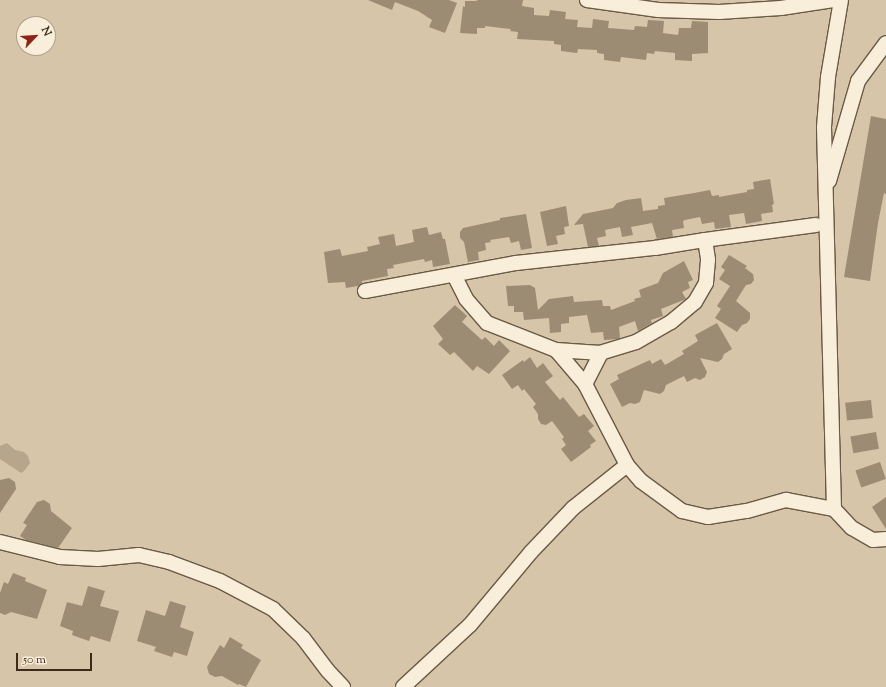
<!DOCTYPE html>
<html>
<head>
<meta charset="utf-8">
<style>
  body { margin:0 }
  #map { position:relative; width:886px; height:687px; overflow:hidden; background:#f5e5c5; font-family:"Sorts Mill Goudy",serif }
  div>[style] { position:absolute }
  .green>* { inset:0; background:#d6c5a8 }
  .water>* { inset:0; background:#b6a68b }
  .building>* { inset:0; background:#9c8c73; transform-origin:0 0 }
  .roads { filter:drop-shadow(1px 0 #6a5a46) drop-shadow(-1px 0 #6a5a46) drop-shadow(0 1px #6a5a46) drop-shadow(0 -1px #6a5a46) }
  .minor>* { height:14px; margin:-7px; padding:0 7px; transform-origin:7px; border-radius:7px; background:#f8eed9 }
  span { translate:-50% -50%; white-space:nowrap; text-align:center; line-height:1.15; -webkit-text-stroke:3px #f8eed9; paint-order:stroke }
  .north { position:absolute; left:16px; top:16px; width:40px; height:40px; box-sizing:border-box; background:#f8eed9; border:1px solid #ada08d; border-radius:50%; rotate:65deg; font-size:11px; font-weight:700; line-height:16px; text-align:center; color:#3c2b1b }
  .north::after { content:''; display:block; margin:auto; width:14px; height:18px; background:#8f2418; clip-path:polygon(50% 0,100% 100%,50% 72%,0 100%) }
  .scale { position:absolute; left:16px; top:653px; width:76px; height:18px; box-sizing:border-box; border:2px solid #3c2b1b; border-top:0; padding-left:5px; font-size:12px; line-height:14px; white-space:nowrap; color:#3c2b1b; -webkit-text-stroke:3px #f8eed9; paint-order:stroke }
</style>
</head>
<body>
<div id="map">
  <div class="green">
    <div style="clip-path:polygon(evenodd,0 0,886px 0,886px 687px,0 687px,0 0,24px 24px,48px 24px,48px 48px,24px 48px,24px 24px)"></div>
  </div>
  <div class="water">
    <div style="clip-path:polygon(7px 443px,15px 450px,24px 452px,28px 456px,30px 463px,24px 471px,21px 473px,0 459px,0 446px)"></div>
  </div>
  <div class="building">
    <div style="clip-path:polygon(368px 0,449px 0,457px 3px,445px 33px,429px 27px,432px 20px,418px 11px,395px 2px,392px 10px)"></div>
    <div style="clip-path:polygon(478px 0,523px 0,522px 6px,534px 8px,534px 15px,549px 16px,550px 10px,566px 12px,565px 19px,578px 20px,577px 27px,592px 28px,593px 19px,609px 21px,608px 28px,634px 30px,635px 26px,647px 27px,648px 20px,664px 21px,663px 33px,678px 35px,679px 28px,691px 28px,692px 21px,708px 22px,708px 53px,692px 54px,692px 61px,675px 60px,675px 53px,655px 51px,654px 54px,647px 53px,646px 60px,621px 57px,620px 62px,604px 60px,604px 54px,597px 53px,597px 50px,578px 49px,577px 53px,561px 51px,561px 45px,554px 44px,554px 41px,517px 39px,518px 32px,510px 31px,511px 29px,485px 26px,485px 28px,477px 28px,477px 34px,460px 33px,463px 6px,465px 7px,465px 1px,476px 1px)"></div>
    <div style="clip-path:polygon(871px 116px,886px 119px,886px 194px,884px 193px,878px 223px,870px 281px,844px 277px)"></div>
    <div style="clip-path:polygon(770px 179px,774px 204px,772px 205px,773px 212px,761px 214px,762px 221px,746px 224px,744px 213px,729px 215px,731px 227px,715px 229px,714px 222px,702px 224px,700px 217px,685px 220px,683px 221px,684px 228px,672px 230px,673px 237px,657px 239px,652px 223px,631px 227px,633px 235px,622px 237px,620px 227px,605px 230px,606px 236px,597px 238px,599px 246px,588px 247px,583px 224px,574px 225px,583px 214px,613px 208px,617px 203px,626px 200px,641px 198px,643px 211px,658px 209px,658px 206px,665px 205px,664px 198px,694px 193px,710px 190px,712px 196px,719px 195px,719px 197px,747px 192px,747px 190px,754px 189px,753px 182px)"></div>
    <div style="clip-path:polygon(566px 206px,569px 226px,564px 227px,565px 234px,556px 236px,558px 244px,547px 246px,540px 212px)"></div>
    <div style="clip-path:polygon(526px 214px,532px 248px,521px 250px,519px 241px,511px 243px,509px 237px,490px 240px,491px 242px,485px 243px,486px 250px,478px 252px,479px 260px,468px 262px,464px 242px,460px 238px,460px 232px,463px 228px,500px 220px,500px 218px)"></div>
    <div style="clip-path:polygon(427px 227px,429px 235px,441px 232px,443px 239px,445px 239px,450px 264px,433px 267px,432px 260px,425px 262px,424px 259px,393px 265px,394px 268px,387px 269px,388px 276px,362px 281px,362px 283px,358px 286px,346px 288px,345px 282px,328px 283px,324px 252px,340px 249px,342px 256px,368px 251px,367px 247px,380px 244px,378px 237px,394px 234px,396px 246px,414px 242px,412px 230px)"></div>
    <div style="clip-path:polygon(729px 255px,747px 266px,745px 268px,753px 274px,754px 280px,751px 284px,746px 285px,736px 301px,750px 313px,750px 319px,747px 323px,742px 325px,737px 332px,715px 318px,721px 309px,717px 306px,730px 286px,719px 279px,725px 270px,721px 267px)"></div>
    <div style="clip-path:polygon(684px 261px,693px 280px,688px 282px,690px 288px,682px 292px,686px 299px,661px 309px,663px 316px,651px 320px,652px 323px,638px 331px,635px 321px,619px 327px,620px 338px,618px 339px,604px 340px,603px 332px,591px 333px,587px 315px,569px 317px,569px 323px,561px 324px,561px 332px,550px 333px,549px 318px,524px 320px,523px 312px,514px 312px,514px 306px,508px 306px,506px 286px,530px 285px,535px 288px,538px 310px,549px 299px,573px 296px,574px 302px,602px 300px,603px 306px,610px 306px,611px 310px,635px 301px,634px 299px,641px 297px,639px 290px,658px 283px,663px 273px)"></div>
    <div style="clip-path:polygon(455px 305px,467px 316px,462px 322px,482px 340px,485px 337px,494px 346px,499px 340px,510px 351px,489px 374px,477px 366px,473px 371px,454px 352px,450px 355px,438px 344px,443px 339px,433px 326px)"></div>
    <div style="clip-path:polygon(717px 323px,732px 349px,724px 354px,722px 359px,718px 362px,700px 358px,707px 372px,705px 377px,700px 380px,695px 378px,687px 382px,684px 376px,666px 385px,664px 391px,660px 394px,644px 390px,640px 402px,635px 404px,630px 403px,622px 407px,610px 384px,619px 379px,617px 375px,650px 360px,652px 364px,661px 359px,665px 365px,684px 354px,682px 351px,698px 341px,695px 335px)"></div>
    <div style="clip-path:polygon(530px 357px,537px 368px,543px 363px,553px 376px,545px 382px,560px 400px,563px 397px,579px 417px,584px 414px,594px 426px,588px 431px,596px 441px,590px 445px,591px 447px,571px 462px,561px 449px,566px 445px,562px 439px,564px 437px,552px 421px,546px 425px,541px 424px,538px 419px,538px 414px,533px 407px,536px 404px,524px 389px,522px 391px,518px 385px,512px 389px,502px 375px,523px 360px,524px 362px)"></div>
    <div style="left:871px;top:400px;width:18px;height:26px;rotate:84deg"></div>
    <div style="left:876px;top:432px;width:17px;height:26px;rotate:80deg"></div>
    <div style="left:880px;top:462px;width:18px;height:26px;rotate:71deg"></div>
    <div style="clip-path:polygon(9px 478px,15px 482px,16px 489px,0 513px,0 480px)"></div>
    <div style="clip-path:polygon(886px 497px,886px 529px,872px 507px)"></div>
    <div style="clip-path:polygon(44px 500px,50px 504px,51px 511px,72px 528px,58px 548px,26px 540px,20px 536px,27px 525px,23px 523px,37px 502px)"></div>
    <div style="clip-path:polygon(13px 573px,26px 578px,25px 581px,47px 590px,37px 619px,11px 612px,5px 615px,0 613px,0 593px,4px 582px,8px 584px)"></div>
    <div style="clip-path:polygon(88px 586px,105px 591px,100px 606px,119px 611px,110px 642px,91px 636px,89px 641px,72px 635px,73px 631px,60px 626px,67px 602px,82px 606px)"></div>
    <div style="clip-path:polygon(170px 601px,186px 606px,180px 627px,194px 632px,187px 656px,174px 652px,172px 657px,154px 651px,156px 647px,137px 641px,146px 610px,165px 616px)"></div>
    <div style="clip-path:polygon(230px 637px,243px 645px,241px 648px,261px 660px,246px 687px,239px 684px,238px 685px,222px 676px,215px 677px,209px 674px,207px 667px,220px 645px,224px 648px)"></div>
  </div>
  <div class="roads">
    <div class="minor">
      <div style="left:587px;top:0;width:72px;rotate:8deg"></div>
      <div style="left:658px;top:10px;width:61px;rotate:1.9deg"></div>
      <div style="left:719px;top:12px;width:62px;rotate:-3.7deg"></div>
      <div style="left:781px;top:8px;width:53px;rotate:-8.7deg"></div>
      <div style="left:829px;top:181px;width:104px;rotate:-73.8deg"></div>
      <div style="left:858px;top:81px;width:47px;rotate:-53.6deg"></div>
      <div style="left:705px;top:240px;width:112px;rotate:-7.7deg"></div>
      <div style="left:454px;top:275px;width:27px;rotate:63deg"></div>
      <div style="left:466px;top:299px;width:32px;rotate:49deg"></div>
      <div style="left:487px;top:323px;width:74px;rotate:21.4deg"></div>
      <div style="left:556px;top:350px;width:45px;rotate:3.8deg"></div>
      <div style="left:365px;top:291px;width:154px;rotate:-10.5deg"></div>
      <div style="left:516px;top:263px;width:140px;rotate:-6.2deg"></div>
      <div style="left:655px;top:248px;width:51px;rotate:-9.1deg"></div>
      <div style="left:705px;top:240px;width:20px;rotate:81deg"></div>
      <div style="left:708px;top:260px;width:23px;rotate:95deg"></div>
      <div style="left:706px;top:283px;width:22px;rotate:120deg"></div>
      <div style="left:695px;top:302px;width:31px;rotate:140deg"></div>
      <div style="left:671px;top:322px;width:40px;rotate:150.3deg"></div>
      <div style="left:636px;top:342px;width:37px;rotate:163deg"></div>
      <div style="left:601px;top:353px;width:35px;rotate:117deg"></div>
      <div style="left:585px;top:384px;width:91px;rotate:62.6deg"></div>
      <div style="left:556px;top:350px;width:45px;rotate:49.5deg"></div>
      <div style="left:834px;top:509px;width:26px;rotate:47deg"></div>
      <div style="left:852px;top:528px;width:24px;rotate:30deg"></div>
      <div style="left:873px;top:540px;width:13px;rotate:-4deg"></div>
      <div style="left:0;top:542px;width:62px;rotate:14deg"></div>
      <div style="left:60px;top:557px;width:38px;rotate:3deg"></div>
      <div style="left:98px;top:559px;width:41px;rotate:-5.6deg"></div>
      <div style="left:139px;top:555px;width:31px;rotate:13deg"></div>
      <div style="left:169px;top:562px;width:54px;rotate:20.4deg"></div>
      <div style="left:220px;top:581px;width:60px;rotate:27.8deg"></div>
      <div style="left:273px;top:609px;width:42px;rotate:44deg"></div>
      <div style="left:303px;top:638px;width:41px;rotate:52.9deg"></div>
      <div style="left:328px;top:671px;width:22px;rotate:47deg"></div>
      <div style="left:403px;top:687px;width:91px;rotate:-42.8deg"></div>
      <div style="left:470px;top:625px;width:95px;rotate:-50.1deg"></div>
      <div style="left:531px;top:552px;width:61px;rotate:-46.3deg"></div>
      <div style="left:573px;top:508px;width:69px;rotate:-38.5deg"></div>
      <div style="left:627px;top:465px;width:21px;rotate:49deg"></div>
      <div style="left:641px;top:481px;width:51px;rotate:36.2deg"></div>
      <div style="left:682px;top:511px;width:27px;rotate:13deg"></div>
      <div style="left:708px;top:517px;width:39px;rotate:-9deg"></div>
      <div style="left:747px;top:511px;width:41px;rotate:-15.8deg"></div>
      <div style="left:786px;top:500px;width:49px;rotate:10.6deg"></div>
      <div style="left:834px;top:509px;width:382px;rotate:-91.5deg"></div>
      <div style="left:824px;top:127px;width:50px;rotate:-85.4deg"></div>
      <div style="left:828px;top:77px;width:78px;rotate:-80.4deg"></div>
    </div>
  </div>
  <div class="north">N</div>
  <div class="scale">50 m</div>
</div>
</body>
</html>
